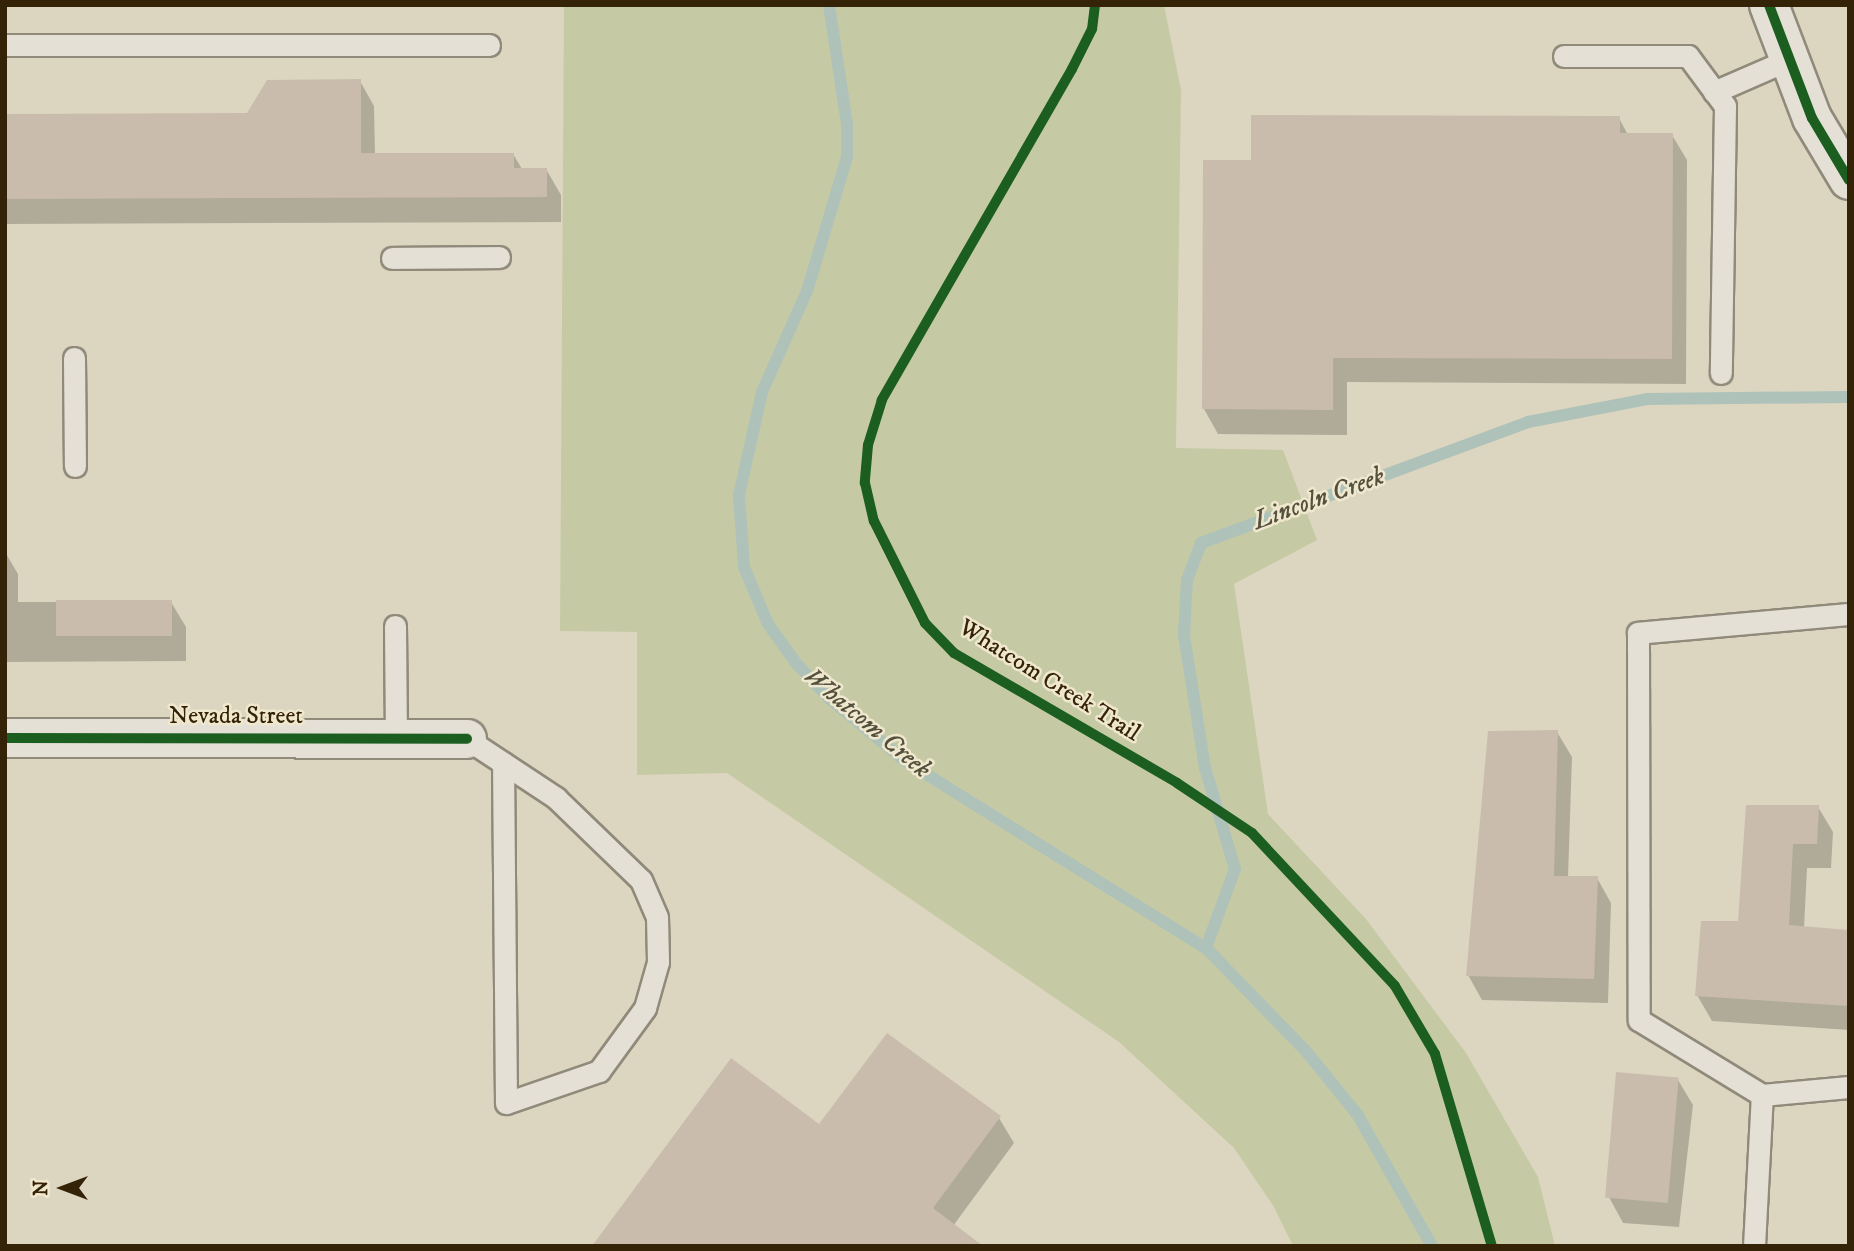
<!DOCTYPE html>
<html>
<head>
<meta charset="utf-8">
<style>
  body { margin:0 }
  #map { position:relative; width:1854px; height:1251px; overflow:hidden; background:#dcd6c0; font-family:"IM FELL DW Pica",serif }
  div>[style] { position:absolute }
  .green>* { inset:0; background:#c6caa4 }
  .shadow>* { inset:0; background:#0003; transform-origin:0 0 }
  .stream>* { height:12px; margin:-6px; padding:0 6px; transform-origin:6px; border-radius:6px; background:#aec2ba }
  .building>* { inset:0; background:#cabcac; transform-origin:0 0 }
  .roads { filter:drop-shadow(2px 0 #908a7b) drop-shadow(-2px 0 #908a7b) drop-shadow(0 2px #908a7b) drop-shadow(0 -2px #908a7b) }
  .lane>* { height:21px; margin:-10.5px; padding:0 10.5px; transform-origin:10.5px; border-radius:10.5px; background:#e4e0d5 }
  .street>* { height:38px; margin:-19px; padding:0 19px; transform-origin:19px; border-radius:19px; background:#e4e0d5 }
  .cycleway>* { height:10px; margin:-5px; padding:0 5px; transform-origin:5px; border-radius:5px; background:#1b5e20 }
  span { translate:-50% -50%; white-space:nowrap; text-align:center; line-height:1.15; -webkit-text-stroke:5px #f0e8ce; paint-order:stroke }
  .street-label { font-size:24px; color:#352307 }
  .water-label { font-size:26px; color:#54503c; font-style:italic }
  .frame { position:absolute; inset:0; border:7px solid #352307; pointer-events:none }
  .north { position:absolute; left:28px; top:1153px; width:70px; height:70px; -webkit-text-stroke:5px #f0e8ce; paint-order:stroke; rotate:270deg; font-size:19px; font-weight:700; line-height:28px; text-align:center; color:#352307 }
  .north::after { content:''; display:block; margin:auto; width:24px; height:32px; background:#352307; clip-path:polygon(50% 0,100% 100%,50% 72%,0 100%) }
</style>
</head>
<body>
<div id="map">
  <div class="green">
    <div style="clip-path:polygon(564px 5px,1164px 5px,1181px 90px,1176px 448px,1283px 450px,1317px 540px,1234px 584px,1268px 814px,1366px 919px,1466px 1053px,1538px 1177px,1555px 1246px,1293px 1246px,1274px 1207px,1234px 1148px,1119px 1042px,727px 773px,637px 775px,637px 632px,560px 631px)"></div>
  </div>
  <div class="shadow">
    <div style="left:5px;top:5px;width:352px;height:2px"></div>
    <div style="clip-path:polygon(360px 81px,374px 106px,375px 154px,513px 154px,522px 169px,546px 169px,561px 195px,561px 222px,5px 224px,5px 116px,248px 115px)"></div>
    <div style="clip-path:polygon(1619px 118px,1628px 135px,1672px 135px,1687px 160px,1686px 384px,1347px 382px,1347px 435px,1218px 434px,1204px 409px,1253px 162px)"></div>
    <div style="clip-path:polygon(5px 552px,18px 574px,18px 602px,171px 602px,186px 627px,186px 661px,5px 662px)"></div>
    <div style="clip-path:polygon(1557px 732px,1572px 757px,1568px 878px,1597px 878px,1611px 903px,1608px 1003px,1482px 1000px,1468px 975px)"></div>
    <div style="clip-path:polygon(1747px 807px,1818px 807px,1833px 832px,1831px 868px,1807px 868px,1804px 928px,1849px 932px,1849px 1030px,1712px 1021px,1697px 995px,1740px 923px)"></div>
    <div style="clip-path:polygon(1678px 1080px,1693px 1105px,1679px 1227px,1623px 1223px,1609px 1197px)"></div>
    <div style="clip-path:polygon(999px 1118px,1014px 1143px,953px 1226px,820px 1127px)"></div>
  </div>
  <div class="stream">
    <div style="left:829px;top:5px;width:120px;rotate:81.4deg"></div>
    <div style="left:847px;top:124px;width:33px;rotate:90deg"></div>
    <div style="left:847px;top:157px;width:140px;rotate:106.6deg"></div>
    <div style="left:807px;top:291px;width:111px;rotate:114deg"></div>
    <div style="left:762px;top:392px;width:106px;rotate:102.6deg"></div>
    <div style="left:739px;top:495px;width:72px;rotate:86deg"></div>
    <div style="left:744px;top:567px;width:62px;rotate:67.2deg"></div>
    <div style="left:768px;top:624px;width:48px;rotate:54.3deg"></div>
    <div style="left:796px;top:663px;width:50px;rotate:46.6deg"></div>
    <div style="left:830px;top:699px;width:97px;rotate:39.6deg"></div>
    <div style="left:905px;top:761px;width:354px;rotate:31.9deg"></div>
    <div style="left:1206px;top:948px;width:142px;rotate:45.9deg"></div>
    <div style="left:1305px;top:1050px;width:82px;rotate:50.9deg"></div>
    <div style="left:1357px;top:1114px;width:152px;rotate:60.4deg"></div>
    <div style="left:1206px;top:948px;width:84px;rotate:-69.8deg"></div>
    <div style="left:1235px;top:869px;width:105px;rotate:-106.5deg"></div>
    <div style="left:1205px;top:768px;width:135px;rotate:-99deg"></div>
    <div style="left:1184px;top:635px;width:55px;rotate:-86.9deg"></div>
    <div style="left:1187px;top:580px;width:40px;rotate:-69deg"></div>
    <div style="left:1201px;top:543px;width:349px;rotate:-20.3deg"></div>
    <div style="left:1528px;top:422px;width:121px;rotate:-10.9deg"></div>
    <div style="left:1647px;top:399px;width:202px;rotate:-0.6deg"></div>
  </div>
  <div class="building">
    <div style="clip-path:polygon(361px 79px,361px 153px,514px 153px,514px 168px,547px 168px,547px 197px,5px 199px,5px 114px,247px 113px,267px 80px)"></div>
    <div style="clip-path:polygon(1251px 115px,1620px 116px,1620px 133px,1673px 133px,1672px 359px,1333px 358px,1333px 410px,1202px 409px,1203px 160px,1251px 160px)"></div>
    <div style="left:172px;top:600px;width:36px;height:116px;rotate:90deg"></div>
    <div style="clip-path:polygon(1558px 730px,1554px 876px,1598px 876px,1594px 979px,1466px 976px,1488px 731px)"></div>
    <div style="clip-path:polygon(1746px 805px,1819px 805px,1817px 844px,1793px 844px,1789px 925px,1849px 930px,1849px 1006px,1695px 996px,1701px 921px,1738px 921px)"></div>
    <div style="clip-path:polygon(887px 1033px,1001px 1116px,933px 1208px,983px 1246px,592px 1246px,731px 1058px,819px 1124px)"></div>
    <div style="left:1616px;top:1072px;width:63px;height:126px;rotate:5deg"></div>
  </div>
  <div class="roads">
    <div class="lane">
      <div style="left:5px;top:45px;width:484px"></div>
      <div style="left:1564px;top:56px;width:124px"></div>
      <div style="left:1688px;top:56px;width:62px;rotate:53.5deg"></div>
      <div style="left:1725px;top:106px;width:267px;rotate:90.9deg"></div>
      <div style="left:1714px;top:92px;width:83px;rotate:-23.5deg"></div>
      <div style="left:392px;top:258px;width:107px;rotate:-0.5deg"></div>
      <div style="left:74px;top:358px;width:108px;rotate:89.5deg"></div>
      <div style="left:1849px;top:614px;width:212px;rotate:174.9deg"></div>
      <div style="left:1638px;top:633px;width:387px;rotate:89.9deg"></div>
      <div style="left:1639px;top:1020px;width:144px;rotate:31.4deg"></div>
      <div style="left:1762px;top:1095px;width:87px;rotate:-5.3deg"></div>
      <div style="left:395px;top:626px;width:113px;rotate:89.5deg"></div>
      <div style="left:467px;top:739px;width:107px;rotate:33.5deg"></div>
      <div style="left:556px;top:798px;width:118px;rotate:44deg"></div>
      <div style="left:641px;top:880px;width:40px;rotate:66.6deg"></div>
      <div style="left:657px;top:917px;width:45px;rotate:88.7deg"></div>
      <div style="left:658px;top:962px;width:48px;rotate:105.8deg"></div>
      <div style="left:645px;top:1008px;width:78px;rotate:126.1deg"></div>
      <div style="left:599px;top:1071px;width:98px;rotate:161deg"></div>
      <div style="left:506px;top:1103px;width:340px;rotate:-90.5deg"></div>
      <div style="left:1754px;top:1246px;width:151px;rotate:-87deg"></div>
    </div>
    <div class="street">
      <div style="left:1769px;top:5px;width:121px;rotate:69.2deg"></div>
      <div style="left:1812px;top:118px;width:72px;rotate:59.2deg"></div>
      <div style="left:5px;top:738px;width:462px;rotate:0.1deg"></div>
    </div>
  </div>
  <div class="cycleway">
    <div style="left:1095px;top:5px;width:24px;rotate:97deg"></div>
    <div style="left:1092px;top:29px;width:45px;rotate:116.6deg"></div>
    <div style="left:1072px;top:69px;width:382px;rotate:119.9deg"></div>
    <div style="left:882px;top:400px;width:47px;rotate:107.3deg"></div>
    <div style="left:868px;top:445px;width:38px;rotate:95deg"></div>
    <div style="left:865px;top:483px;width:39px;rotate:77deg"></div>
    <div style="left:874px;top:521px;width:114px;rotate:63.4deg"></div>
    <div style="left:925px;top:623px;width:42px;rotate:46deg"></div>
    <div style="left:954px;top:653px;width:258px;rotate:30.2deg"></div>
    <div style="left:1177px;top:783px;width:90px;rotate:33.7deg"></div>
    <div style="left:1252px;top:833px;width:209px;rotate:46.9deg"></div>
    <div style="left:1395px;top:986px;width:79px;rotate:59.5deg"></div>
    <div style="left:1435px;top:1054px;width:200px;rotate:73.5deg"></div>
    <div style="left:1769px;top:5px;width:121px;rotate:69.2deg"></div>
    <div style="left:1812px;top:118px;width:72px;rotate:59.2deg"></div>
    <div style="left:5px;top:738px;width:462px;rotate:0.1deg"></div>
  </div>
  <div class="street-label">
    <span style="left:1049px;top:681px;rotate:32deg">Whatcom Creek Trail</span>
    <span style="left:236px;top:717px">Nevada Street</span>
  </div>
  <div class="water-label">
    <span style="left:1319px;top:499px;rotate:-20deg">Lincoln Creek</span>
    <span style="left:867px;top:723px;rotate:40deg">Whatcom Creek</span>
  </div>
  <div class="frame"></div>
  <div class="north">N</div>
</div>
</body>
</html>
